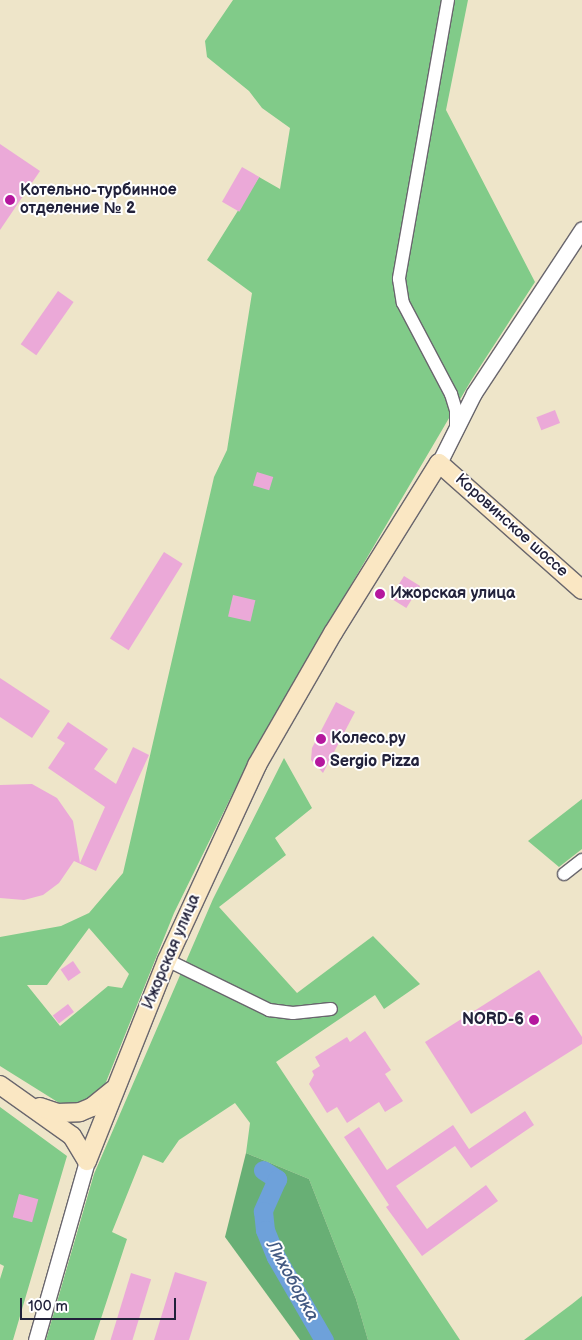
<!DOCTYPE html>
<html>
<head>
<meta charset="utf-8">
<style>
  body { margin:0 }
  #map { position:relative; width:582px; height:1340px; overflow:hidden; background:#eee5c9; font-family:"Balsamiq Sans",sans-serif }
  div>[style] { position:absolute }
  .green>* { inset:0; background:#81cb89 }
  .forest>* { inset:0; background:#68af75 }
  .river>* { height:19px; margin:-9.5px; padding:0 9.5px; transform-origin:9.5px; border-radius:9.5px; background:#6ea1da }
  .building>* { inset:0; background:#eba9d8; transform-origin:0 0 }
  .roads { filter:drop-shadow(1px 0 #69666d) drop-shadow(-1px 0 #69666d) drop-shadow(0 1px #69666d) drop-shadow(0 -1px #69666d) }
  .minor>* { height:12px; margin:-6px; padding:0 6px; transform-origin:6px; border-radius:6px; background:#fff }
  .tertiary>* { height:15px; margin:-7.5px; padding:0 7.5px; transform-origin:7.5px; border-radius:7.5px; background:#fff }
  .secondary>* { height:18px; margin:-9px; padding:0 9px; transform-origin:9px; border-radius:9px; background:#fae7c3 }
  .dots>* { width:14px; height:14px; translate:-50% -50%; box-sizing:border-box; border:2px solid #fff; border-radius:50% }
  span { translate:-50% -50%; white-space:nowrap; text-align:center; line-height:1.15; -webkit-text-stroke:4px #fff; paint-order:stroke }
  .poi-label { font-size:16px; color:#22223b; font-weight:700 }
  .left { translate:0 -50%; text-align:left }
  .right { translate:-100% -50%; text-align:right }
  .street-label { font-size:16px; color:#22223b }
  .water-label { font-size:18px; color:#445b83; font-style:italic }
  .scale { position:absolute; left:20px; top:1298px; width:156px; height:22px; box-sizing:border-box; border:2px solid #22223b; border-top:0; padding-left:6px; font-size:15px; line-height:18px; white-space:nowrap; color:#22223b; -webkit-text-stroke:4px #fff; paint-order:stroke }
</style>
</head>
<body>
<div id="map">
  <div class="green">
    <div style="clip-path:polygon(evenodd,233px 0,468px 0,446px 110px,535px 282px,472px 379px,254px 750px,174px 913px,104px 1087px,93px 1103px,64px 1106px,0 1066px,0 937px,61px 926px,89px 913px,123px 873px,214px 477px,227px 450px,252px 293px,207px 260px,259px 177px,280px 189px,290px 128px,262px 108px,249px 91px,207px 57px,205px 41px,233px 0,89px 928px,129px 974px,122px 988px,108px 986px,60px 1026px,27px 985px,47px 985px,89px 928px)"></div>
    <div style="clip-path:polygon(284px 758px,312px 808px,275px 838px,286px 855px,219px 907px,297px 993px,373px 936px,420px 984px,384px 1009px,375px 995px,276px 1062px,460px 1340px,368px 1340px,356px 1299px,309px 1179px,246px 1153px,250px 1123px,235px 1103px,179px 1140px,163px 1163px,143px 1155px,112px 1232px,127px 1239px,94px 1340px,46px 1340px,94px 1174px,213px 899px)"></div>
    <div style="clip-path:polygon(582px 799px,582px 849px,559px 867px,528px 841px)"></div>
    <div style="clip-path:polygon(0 1107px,67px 1156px,13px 1340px,0 1340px,0 1279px,4px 1266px,0 1264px)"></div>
    <div style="clip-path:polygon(582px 1296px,582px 1340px,524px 1340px,572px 1304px)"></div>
  </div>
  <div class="forest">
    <div style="clip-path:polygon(246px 1153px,309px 1179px,356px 1299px,368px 1340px,300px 1340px,225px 1237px)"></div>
  </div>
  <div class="river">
    <div style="left:263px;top:1170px;width:17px;rotate:33deg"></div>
    <div style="left:277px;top:1179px;width:35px;rotate:114deg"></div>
    <div style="left:263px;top:1211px;width:19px;rotate:84deg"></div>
    <div style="left:265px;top:1230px;width:29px;rotate:68deg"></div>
    <div style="left:276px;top:1257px;width:96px;rotate:60deg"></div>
  </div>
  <div class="building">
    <div style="clip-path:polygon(0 144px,40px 171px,0 230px)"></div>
    <div style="left:242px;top:167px;width:20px;height:40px;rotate:30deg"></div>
    <div style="left:58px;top:291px;width:19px;height:65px;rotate:35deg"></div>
    <div style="left:555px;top:410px;width:14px;height:20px;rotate:69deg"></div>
    <div style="left:257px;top:472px;width:17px;height:14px;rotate:17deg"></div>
    <div style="left:164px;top:552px;width:22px;height:102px;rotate:32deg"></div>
    <div style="left:404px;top:576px;width:19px;height:26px;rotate:32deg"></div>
    <div style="left:233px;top:595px;width:23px;height:22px;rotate:13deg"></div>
    <div style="clip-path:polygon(0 678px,50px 711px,32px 738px,0 717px)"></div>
    <div style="clip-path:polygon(336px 702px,355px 712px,323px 773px,311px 760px,312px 748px)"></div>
    <div style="clip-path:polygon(68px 722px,108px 749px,94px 769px,116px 784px,133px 747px,149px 755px,96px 871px,74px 861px,59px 883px,43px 895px,24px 900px,0 898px,0 785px,32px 784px,57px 798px,73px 821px,80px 863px,105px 807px,48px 768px,65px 743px,57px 738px)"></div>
    <div style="left:73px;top:961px;width:14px;height:15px;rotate:56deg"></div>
    <div style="clip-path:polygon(539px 970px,582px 1037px,582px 1044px,471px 1114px,425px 1042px)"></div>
    <div style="left:68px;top:1004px;width:10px;height:19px;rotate:53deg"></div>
    <div style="clip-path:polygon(365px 1031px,391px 1070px,385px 1074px,403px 1101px,385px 1112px,379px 1102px,347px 1123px,337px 1107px,327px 1113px,309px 1084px,314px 1075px,312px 1071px,320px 1066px,315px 1057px,347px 1037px,350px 1042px)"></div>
    <div style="clip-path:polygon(525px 1111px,534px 1125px,471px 1168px,455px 1146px,396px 1186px,427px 1229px,486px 1185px,498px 1201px,422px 1256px,386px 1207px,389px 1205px,344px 1137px,359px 1127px,387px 1170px,453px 1125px,469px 1149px)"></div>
    <div style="left:19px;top:1194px;width:20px;height:24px;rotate:15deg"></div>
    <div style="clip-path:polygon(175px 1272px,207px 1282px,189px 1340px,154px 1340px)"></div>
    <div style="left:131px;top:1273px;width:21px;height:70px;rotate:17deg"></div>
  </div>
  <div class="roads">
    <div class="minor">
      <div style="left:448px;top:0;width:283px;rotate:100deg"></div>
      <div style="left:399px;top:279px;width:24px;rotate:81deg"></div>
      <div style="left:403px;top:303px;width:103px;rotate:62.2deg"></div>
      <div style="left:451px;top:394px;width:17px;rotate:73deg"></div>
      <div style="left:456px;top:410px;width:18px;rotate:90deg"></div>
      <div style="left:564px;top:874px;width:23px;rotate:-38deg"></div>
      <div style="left:167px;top:960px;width:114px;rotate:26.1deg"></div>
      <div style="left:269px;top:1010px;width:24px;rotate:7deg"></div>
      <div style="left:293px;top:1013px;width:38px;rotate:-6deg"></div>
    </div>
    <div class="tertiary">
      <div style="left:439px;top:463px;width:78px;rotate:-63.4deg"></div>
      <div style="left:474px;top:393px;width:196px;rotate:-56.6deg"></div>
      <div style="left:36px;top:1340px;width:186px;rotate:-74.1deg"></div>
    </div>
    <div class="secondary">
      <div style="left:0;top:1085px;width:88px;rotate:35.3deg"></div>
      <div style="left:72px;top:1136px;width:29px;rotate:59deg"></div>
      <div style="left:40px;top:1107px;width:18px;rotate:19deg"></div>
      <div style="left:57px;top:1113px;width:23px;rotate:-2deg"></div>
      <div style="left:80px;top:1112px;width:13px;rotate:-23deg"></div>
      <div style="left:92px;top:1107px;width:27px;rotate:-39deg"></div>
      <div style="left:87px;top:1161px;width:216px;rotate:-68.3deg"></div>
      <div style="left:167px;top:960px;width:215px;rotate:-65.2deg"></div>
      <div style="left:257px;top:765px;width:152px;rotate:-60.1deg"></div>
      <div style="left:333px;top:633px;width:200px;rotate:-58.1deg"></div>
      <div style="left:439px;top:463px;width:191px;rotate:41.6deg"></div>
    </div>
  </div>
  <div class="dots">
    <div style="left:10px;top:200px;background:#b5179e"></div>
    <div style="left:380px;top:594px;background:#b5179e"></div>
    <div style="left:321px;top:739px;background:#b5179e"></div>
    <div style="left:320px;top:762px;background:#b5179e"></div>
    <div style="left:534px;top:1020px;background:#b5179e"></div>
  </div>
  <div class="poi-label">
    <span class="left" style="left:20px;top:200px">Котельно-турбинное<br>отделение № 2</span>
    <span class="left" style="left:390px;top:594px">Ижорская улица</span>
    <span class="left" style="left:331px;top:739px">Колесо.ру</span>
    <span class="left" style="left:330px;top:762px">Sergio Pizza</span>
    <span class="right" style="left:524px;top:1020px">NORD-6</span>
  </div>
  <div class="street-label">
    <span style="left:511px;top:526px;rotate:42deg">Коровинское шоссе</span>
    <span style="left:172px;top:952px;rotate:-67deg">Ижорская улица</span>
  </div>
  <div class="water-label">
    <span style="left:292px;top:1281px;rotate:61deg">Лихоборка</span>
  </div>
  <div class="scale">100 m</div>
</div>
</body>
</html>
